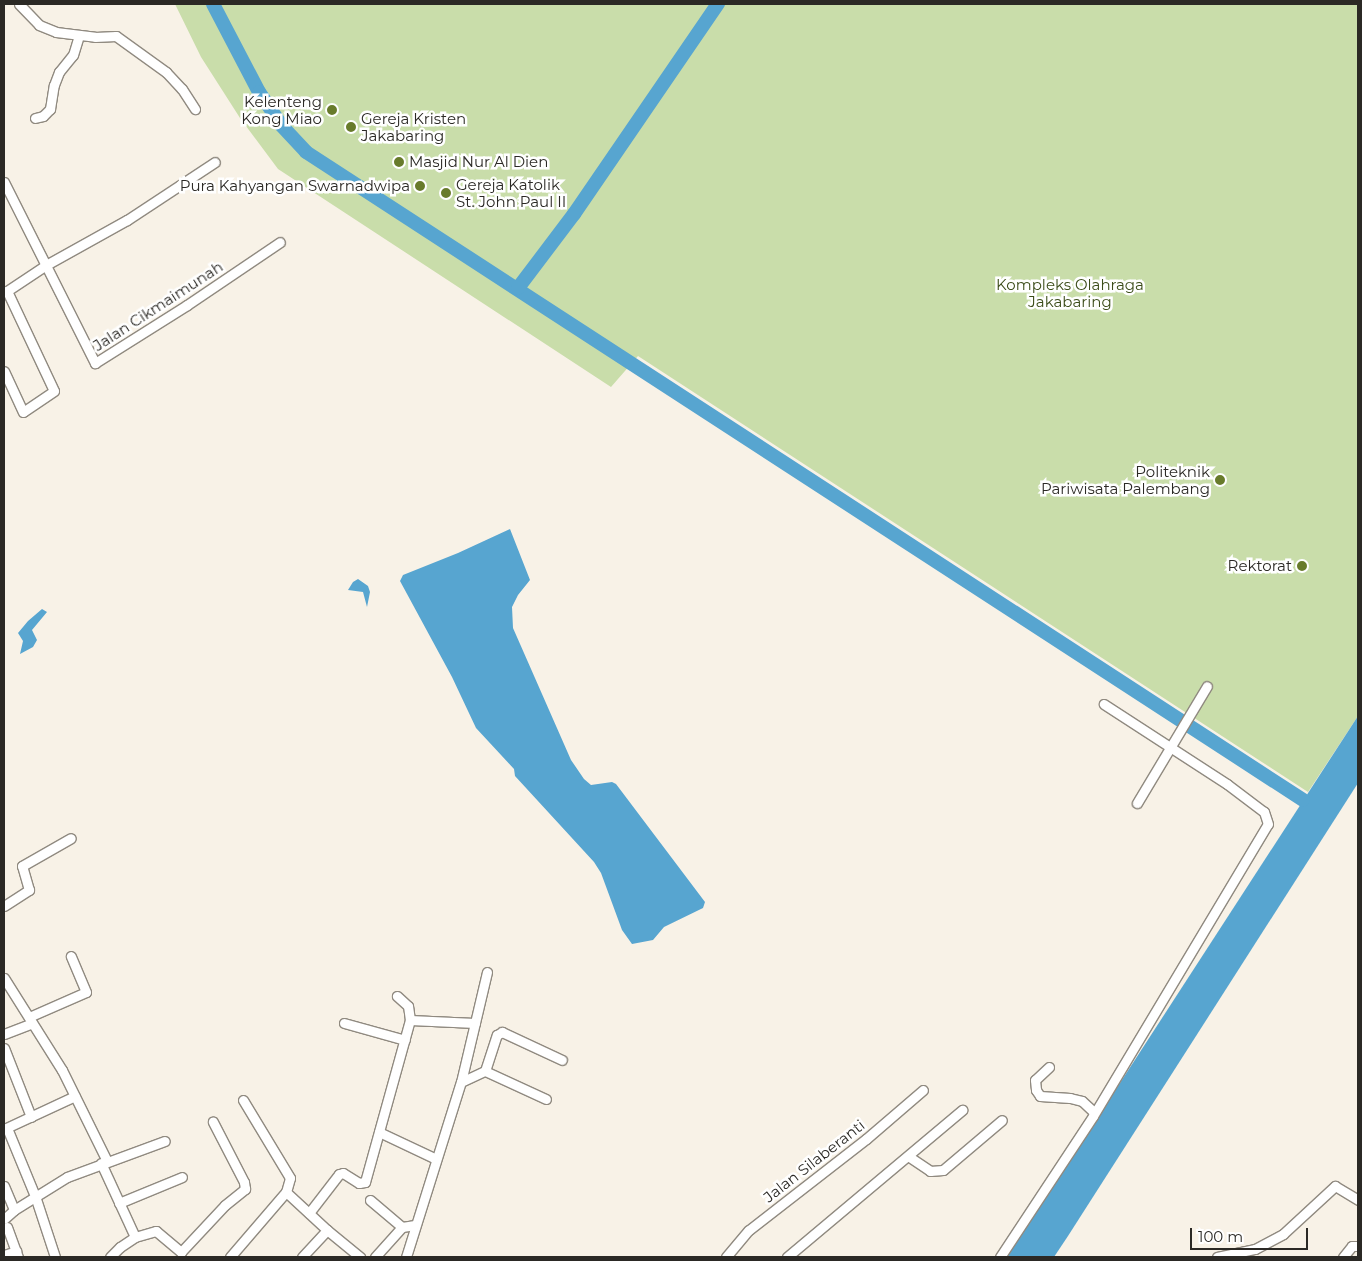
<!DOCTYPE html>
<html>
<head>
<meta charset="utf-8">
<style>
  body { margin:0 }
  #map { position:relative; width:1362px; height:1261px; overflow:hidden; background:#f8f2e7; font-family:Montserrat,sans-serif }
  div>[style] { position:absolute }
  .green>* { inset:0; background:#c9ddaa }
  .water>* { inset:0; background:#57a5d0 }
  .river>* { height:14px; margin:-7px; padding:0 7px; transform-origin:7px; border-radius:7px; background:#57a5d0 }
  .roads { filter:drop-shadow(1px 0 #908a80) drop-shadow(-1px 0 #908a80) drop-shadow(0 1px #908a80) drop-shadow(0 -1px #908a80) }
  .street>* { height:9px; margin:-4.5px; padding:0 4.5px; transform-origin:4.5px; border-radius:4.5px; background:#fff }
  .dots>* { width:14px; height:14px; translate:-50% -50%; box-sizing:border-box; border:2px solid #fff; border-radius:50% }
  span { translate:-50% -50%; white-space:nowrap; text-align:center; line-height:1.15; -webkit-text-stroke:5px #fff; paint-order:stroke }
  .poi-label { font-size:15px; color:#2b2925 }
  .right { translate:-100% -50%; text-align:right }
  .left { translate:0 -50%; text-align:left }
  .park-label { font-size:15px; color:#3b4c19 }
  .street-label { font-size:15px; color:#2b2925 }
  .frame { position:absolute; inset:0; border:5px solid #2b2925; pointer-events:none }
  .scale { position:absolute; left:1190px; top:1228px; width:118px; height:22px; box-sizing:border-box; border:2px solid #2b2925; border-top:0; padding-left:6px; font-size:15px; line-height:18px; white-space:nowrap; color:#2b2925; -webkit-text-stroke:4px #fff; paint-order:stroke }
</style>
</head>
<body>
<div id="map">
  <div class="green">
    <div style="clip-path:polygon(175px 4px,1358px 4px,1358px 716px,1308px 792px,638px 356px,611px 387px,278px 169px,240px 118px,201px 57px)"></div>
  </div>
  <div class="water">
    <div style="clip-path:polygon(510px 529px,530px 580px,518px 595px,512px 607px,513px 628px,571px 760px,584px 779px,591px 785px,612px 782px,616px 784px,705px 902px,703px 908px,664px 927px,653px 940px,632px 944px,622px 930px,601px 873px,594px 862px,515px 776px,514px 769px,476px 728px,452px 677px,400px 581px,403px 575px,458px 553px)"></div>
    <div style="clip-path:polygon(358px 579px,368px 586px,370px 592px,367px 607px,363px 592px,348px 590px,353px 582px)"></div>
    <div style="clip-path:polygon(42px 609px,47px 612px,32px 630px,37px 640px,33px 647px,20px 654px,23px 641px,18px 633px,28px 621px)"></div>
    <div style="clip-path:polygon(1358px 716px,1358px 783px,1068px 1236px,1054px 1257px,1007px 1257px)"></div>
  </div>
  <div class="river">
    <div style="left:213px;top:4px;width:99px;rotate:62.4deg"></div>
    <div style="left:259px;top:92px;width:40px;rotate:56deg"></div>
    <div style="left:281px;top:125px;width:37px;rotate:47deg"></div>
    <div style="left:306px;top:152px;width:1189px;rotate:33.02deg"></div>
    <div style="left:518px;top:288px;width:93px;rotate:-52.9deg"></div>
    <div style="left:574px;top:214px;width:255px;rotate:-55.6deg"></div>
  </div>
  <div class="roads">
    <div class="street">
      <div style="left:19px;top:4px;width:29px;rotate:46deg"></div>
      <div style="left:39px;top:25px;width:18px;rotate:22deg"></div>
      <div style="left:56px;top:32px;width:39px;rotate:7deg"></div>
      <div style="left:95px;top:37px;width:21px;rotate:-3deg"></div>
      <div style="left:116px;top:36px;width:62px;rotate:35.8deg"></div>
      <div style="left:166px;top:72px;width:23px;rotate:47deg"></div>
      <div style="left:182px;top:89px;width:24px;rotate:57deg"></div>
      <div style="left:35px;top:118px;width:8px;rotate:-14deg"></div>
      <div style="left:43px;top:116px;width:10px;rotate:-45deg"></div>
      <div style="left:50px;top:109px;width:24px;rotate:-81deg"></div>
      <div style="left:54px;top:85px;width:14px;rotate:-69deg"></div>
      <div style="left:59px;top:72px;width:22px;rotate:-51deg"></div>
      <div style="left:73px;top:55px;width:21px;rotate:-73deg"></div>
      <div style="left:4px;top:182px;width:203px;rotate:63.3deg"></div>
      <div style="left:95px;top:363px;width:109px;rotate:-32.2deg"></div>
      <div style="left:187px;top:305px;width:112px;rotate:-34.1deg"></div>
      <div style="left:7px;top:291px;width:47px;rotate:-33.7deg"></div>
      <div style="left:46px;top:265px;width:93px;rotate:-29.1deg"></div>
      <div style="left:127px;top:220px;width:105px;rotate:-33.4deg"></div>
      <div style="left:4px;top:292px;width:3px;rotate:-18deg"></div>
      <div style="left:7px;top:291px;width:110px;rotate:64.8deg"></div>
      <div style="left:54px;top:391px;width:37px;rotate:146deg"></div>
      <div style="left:23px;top:412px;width:45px;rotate:-114.9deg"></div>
      <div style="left:1137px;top:803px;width:136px;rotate:-59.1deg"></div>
      <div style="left:4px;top:906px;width:30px;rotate:-33deg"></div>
      <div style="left:29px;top:890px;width:25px;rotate:-106deg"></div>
      <div style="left:22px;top:866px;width:56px;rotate:-29.7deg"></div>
      <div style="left:4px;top:978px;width:109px;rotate:57.8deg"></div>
      <div style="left:62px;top:1070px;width:102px;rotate:63.7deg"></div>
      <div style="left:29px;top:1017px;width:62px;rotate:-23.7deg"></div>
      <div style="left:86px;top:992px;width:39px;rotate:-113deg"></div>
      <div style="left:410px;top:1020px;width:65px;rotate:2.6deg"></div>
      <div style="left:344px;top:1023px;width:63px;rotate:15.6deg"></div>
      <div style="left:4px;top:1034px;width:30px;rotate:-21deg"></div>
      <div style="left:4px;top:1048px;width:74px;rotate:68.6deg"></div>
      <div style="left:1049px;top:1067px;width:19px;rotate:137deg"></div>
      <div style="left:1035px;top:1080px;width:10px;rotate:84deg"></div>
      <div style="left:1036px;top:1090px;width:7px;rotate:56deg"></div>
      <div style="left:1040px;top:1096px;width:30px;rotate:4deg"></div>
      <div style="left:1070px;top:1098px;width:12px;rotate:14deg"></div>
      <div style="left:1082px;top:1101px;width:16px;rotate:43deg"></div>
      <div style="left:485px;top:1071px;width:67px;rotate:24.7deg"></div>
      <div style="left:461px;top:1082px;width:113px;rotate:-76.7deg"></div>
      <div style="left:243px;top:1100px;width:91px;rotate:58.9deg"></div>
      <div style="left:290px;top:1178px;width:15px;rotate:106deg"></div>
      <div style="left:7px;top:1128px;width:74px;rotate:67.6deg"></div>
      <div style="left:35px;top:1196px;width:64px;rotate:71.8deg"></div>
      <div style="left:4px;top:1129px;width:78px;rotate:-24.9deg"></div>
      <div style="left:379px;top:1132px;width:63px;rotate:25.3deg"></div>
      <div style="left:908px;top:1156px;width:27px;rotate:34deg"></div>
      <div style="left:930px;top:1171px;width:13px;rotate:-4deg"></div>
      <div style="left:943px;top:1170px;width:77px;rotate:-40.3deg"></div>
      <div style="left:101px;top:1163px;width:81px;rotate:65.3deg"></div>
      <div style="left:135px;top:1237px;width:18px;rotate:146deg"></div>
      <div style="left:120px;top:1247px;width:14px;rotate:135deg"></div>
      <div style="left:4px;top:1186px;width:26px;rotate:67deg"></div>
      <div style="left:370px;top:1200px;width:42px;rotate:40.2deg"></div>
      <div style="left:119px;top:1203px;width:68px;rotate:-22.4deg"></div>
      <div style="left:309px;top:1213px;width:49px;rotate:-52.4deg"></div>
      <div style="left:339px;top:1174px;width:4px;rotate:-14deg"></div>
      <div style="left:343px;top:1173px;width:19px;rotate:32deg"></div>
      <div style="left:359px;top:1183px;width:6px;rotate:-9deg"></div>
      <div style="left:365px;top:1182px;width:168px;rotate:-74.5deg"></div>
      <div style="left:410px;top:1020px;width:14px;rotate:-98deg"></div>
      <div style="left:408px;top:1006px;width:15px;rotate:-138deg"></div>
      <div style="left:4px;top:1219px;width:13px;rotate:-42deg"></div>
      <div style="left:14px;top:1210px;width:62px;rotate:-31.9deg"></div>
      <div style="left:67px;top:1177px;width:104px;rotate:-20.2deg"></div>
      <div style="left:7px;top:1227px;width:32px;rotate:70deg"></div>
      <div style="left:135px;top:1237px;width:22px;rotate:-16deg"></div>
      <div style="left:156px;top:1231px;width:33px;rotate:40deg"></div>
      <div style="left:181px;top:1252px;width:64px;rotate:-46.9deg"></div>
      <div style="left:225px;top:1205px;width:26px;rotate:-39deg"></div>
      <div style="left:245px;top:1189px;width:7px;rotate:-98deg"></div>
      <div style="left:244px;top:1182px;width:68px;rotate:-117.3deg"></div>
      <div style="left:4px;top:1255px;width:13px;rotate:-18deg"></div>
      <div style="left:230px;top:1257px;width:86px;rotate:-49.3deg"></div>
      <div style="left:286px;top:1192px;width:56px;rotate:42.8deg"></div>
      <div style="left:302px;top:1257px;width:37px;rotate:-47deg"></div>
      <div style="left:327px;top:1230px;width:43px;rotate:39.3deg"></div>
      <div style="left:375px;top:1257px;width:40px;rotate:-48deg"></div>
      <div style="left:402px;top:1227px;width:13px;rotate:-9deg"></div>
      <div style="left:406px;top:1257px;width:183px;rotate:-72.6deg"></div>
      <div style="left:461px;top:1082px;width:26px;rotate:-25deg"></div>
      <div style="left:485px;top:1071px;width:38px;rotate:-72deg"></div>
      <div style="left:497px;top:1035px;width:6px;rotate:-31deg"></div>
      <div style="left:502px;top:1032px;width:66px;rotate:25deg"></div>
      <div style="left:726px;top:1257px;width:35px;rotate:-50deg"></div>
      <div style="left:749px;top:1230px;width:148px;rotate:-37.9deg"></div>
      <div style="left:866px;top:1139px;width:75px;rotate:-40.7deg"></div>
      <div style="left:787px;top:1257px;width:229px;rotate:-40deg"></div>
      <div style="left:1000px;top:1257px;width:169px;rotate:-56.6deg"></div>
      <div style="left:1093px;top:1116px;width:340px;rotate:-59.1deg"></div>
      <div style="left:1268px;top:824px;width:13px;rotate:-108deg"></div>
      <div style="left:1264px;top:812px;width:46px;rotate:-142.9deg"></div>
      <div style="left:1227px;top:784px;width:147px;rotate:-147deg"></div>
      <div style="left:1217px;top:1257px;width:39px;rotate:-12deg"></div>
      <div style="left:1255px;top:1249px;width:32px;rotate:-28deg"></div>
      <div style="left:1283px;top:1234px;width:71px;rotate:-42.7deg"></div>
      <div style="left:1335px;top:1186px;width:27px;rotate:31deg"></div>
      <div style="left:1343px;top:1257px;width:14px;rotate:-51deg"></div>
      <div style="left:1352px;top:1246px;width:6px"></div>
    </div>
  </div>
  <div class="dots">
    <div style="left:332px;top:110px;background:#687b2b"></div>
    <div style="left:351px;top:127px;background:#687b2b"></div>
    <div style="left:399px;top:162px;background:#687b2b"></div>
    <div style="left:420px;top:186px;background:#687b2b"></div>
    <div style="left:446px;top:193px;background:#687b2b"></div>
    <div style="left:1220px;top:480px;background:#687b2b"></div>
    <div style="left:1302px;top:566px;background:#687b2b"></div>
  </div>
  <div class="poi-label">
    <span class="right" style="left:322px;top:110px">Kelenteng<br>Kong Miao</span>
    <span class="left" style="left:361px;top:127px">Gereja Kristen<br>Jakabaring</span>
    <span class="left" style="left:409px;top:162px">Masjid Nur Al Dien</span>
    <span class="left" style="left:456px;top:193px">Gereja Katolik<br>St. John Paul II</span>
    <span class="right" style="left:410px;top:186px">Pura Kahyangan Swarnadwipa</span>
    <span class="right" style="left:1210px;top:480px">Politeknik<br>Pariwisata Palembang</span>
    <span class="right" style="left:1292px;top:566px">Rektorat</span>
  </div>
  <div class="park-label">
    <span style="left:1070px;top:293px">Kompleks Olahraga<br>Jakabaring</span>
  </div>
  <div class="street-label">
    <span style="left:158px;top:306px;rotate:-33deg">Jalan Cikmaimunah</span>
    <span style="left:814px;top:1161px;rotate:-38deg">Jalan Silaberanti</span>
  </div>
  <div class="frame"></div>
  <div class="scale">100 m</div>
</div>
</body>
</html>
